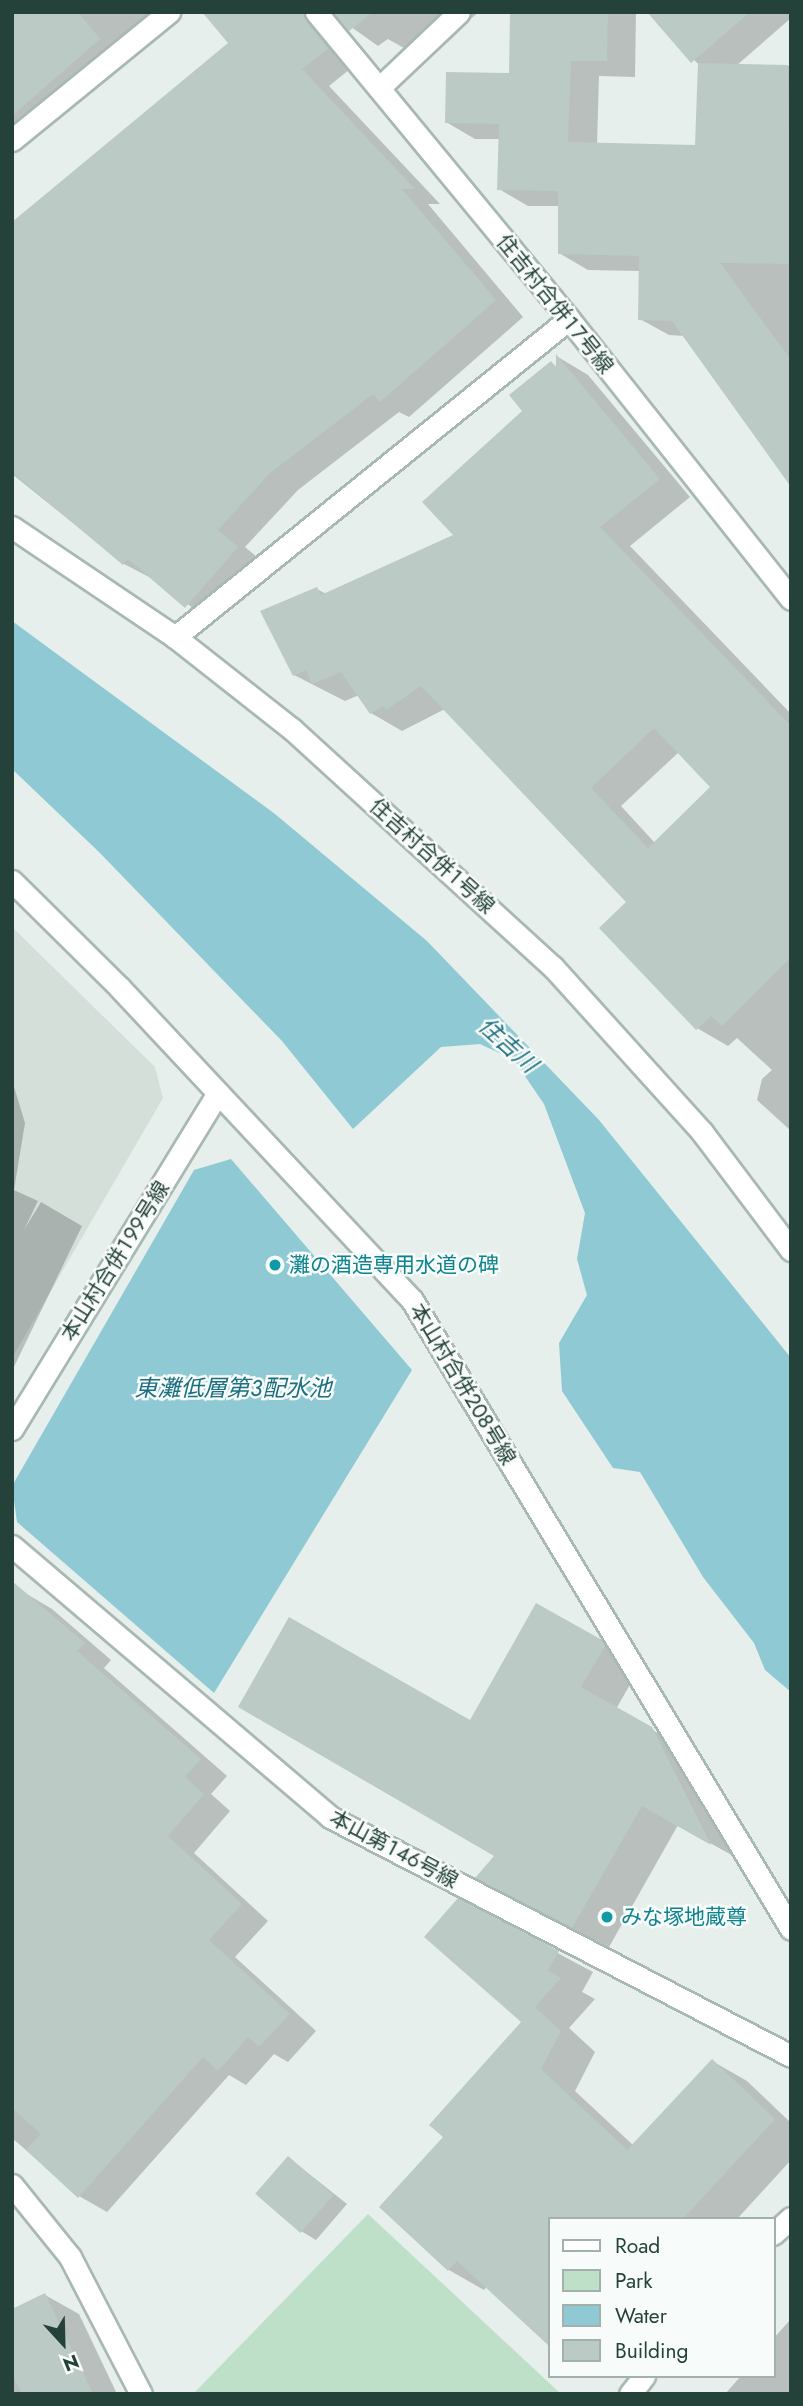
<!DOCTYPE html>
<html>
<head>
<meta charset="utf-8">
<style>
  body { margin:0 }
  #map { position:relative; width:803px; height:2406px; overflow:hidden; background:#e6efeb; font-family:Jost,"Noto Sans JP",sans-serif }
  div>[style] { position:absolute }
  .built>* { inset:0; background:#d4dfda }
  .green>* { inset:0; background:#bfe0c8 }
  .water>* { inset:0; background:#8ec9d4 }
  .shadow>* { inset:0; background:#0003 }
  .building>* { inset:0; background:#bbcac4; transform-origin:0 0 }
  .roads { filter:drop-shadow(2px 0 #a8b8b2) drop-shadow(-2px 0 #a8b8b2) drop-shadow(0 2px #a8b8b2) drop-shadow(0 -2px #a8b8b2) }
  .minor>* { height:21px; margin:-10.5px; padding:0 10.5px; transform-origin:10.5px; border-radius:10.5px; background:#fff }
  .tertiary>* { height:21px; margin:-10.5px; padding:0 10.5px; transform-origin:10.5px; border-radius:10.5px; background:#fff }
  .dots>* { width:19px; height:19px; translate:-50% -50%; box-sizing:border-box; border:4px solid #f7fbf9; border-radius:50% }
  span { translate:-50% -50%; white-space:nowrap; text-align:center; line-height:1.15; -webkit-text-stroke:5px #f7fbf9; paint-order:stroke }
  .street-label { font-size:21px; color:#24423a }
  .culture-label { font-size:21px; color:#0d838f }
  .left { translate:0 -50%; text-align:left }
  .water-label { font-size:23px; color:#1c6f80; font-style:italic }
  .frame { position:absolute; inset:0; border:14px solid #24423a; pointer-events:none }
  .legend { position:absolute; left:548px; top:2217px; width:228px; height:161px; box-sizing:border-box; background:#f7fbf9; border:2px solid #a3b1ad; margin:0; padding:9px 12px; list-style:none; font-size:21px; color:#24423a }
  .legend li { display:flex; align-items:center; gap:14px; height:35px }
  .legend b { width:35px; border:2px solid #a3b1ad }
  .north { position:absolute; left:28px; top:2308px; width:70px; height:70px; -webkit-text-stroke:5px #f7fbf9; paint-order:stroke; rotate:158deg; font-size:19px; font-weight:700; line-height:28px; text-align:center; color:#24423a }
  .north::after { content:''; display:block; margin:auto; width:24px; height:32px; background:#24423a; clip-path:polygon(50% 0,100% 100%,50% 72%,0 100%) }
</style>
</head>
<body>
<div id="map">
  <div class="built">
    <div style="clip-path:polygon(12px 927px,155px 1067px,163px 1098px,12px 1358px)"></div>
  </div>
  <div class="green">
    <div style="clip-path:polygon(368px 2214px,561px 2394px,193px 2394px)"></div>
  </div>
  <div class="water">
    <div style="clip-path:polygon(12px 621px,275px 814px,427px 941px,599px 1120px,791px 1358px,791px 1692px,765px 1670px,754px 1643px,703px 1577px,640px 1472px,613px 1468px,562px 1391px,559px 1343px,587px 1295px,577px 1259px,585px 1213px,544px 1104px,514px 1060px,480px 1044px,441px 1047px,353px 1129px,282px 1041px,99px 852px,12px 769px)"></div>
    <div style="clip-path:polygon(231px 1159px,412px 1370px,214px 1693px,17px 1522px,12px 1486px,194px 1170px)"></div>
  </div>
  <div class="shadow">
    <div style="clip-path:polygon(12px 12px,163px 12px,127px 55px,36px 135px,23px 127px,12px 136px)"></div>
    <div style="clip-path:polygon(250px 12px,479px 12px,429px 52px,411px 52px,388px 39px,378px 46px,340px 19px,331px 23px,355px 65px,329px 86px,440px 204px,428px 204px,523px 317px,409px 417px,399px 412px,298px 490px,245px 547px,265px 564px,214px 623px,153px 579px,124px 564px,12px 474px,12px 224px,230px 43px)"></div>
    <div style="clip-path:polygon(512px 12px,636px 12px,635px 77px,599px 76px,597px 145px,696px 146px,700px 66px,649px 12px,791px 12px,791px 18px,736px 66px,791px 66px,791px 477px,686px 336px,669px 335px,640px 319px,640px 271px,588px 270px,559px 253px,560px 206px,528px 206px,499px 189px,500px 139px,475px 139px,446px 122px,511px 75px)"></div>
    <div style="clip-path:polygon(evenodd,558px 357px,588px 375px,690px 497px,630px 546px,791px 714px,791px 1131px,757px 1100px,762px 1079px,772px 1070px,737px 1038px,728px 1046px,697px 1028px,629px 902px,445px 709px,402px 731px,371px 713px,359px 695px,345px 701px,294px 675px,317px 589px,326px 594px,456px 536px,551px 364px,558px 367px,558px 357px,679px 752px,712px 787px,655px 843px,621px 806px,679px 752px)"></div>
    <div style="clip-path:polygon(12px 1080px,25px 1123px,14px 1190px,38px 1201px,24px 1230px,41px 1202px,82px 1226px,12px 1371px)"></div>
    <div style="clip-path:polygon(25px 1593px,52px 1609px,111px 1660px,104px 1668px,227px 1776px,211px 1794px,230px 1811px,194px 1853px,268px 1921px,235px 1957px,316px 2031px,288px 2062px,274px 2054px,246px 2085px,229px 2075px,107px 2212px,79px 2196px,12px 2138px)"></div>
    <div style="clip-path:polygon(537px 1606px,637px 1663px,640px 1667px,616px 1709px,687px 1750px,744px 1862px,678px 1825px,609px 1947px,513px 1898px,497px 1856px,470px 1722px)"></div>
    <div style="clip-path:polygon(458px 1900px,593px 1972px,582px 1992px,595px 1999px,569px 2028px,595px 2052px,575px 2091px,633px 2145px,712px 2061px,747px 2081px,791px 2123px,791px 2160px,737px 2219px,549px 2219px,549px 2343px,487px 2286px,484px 2290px,449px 2270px,445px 2137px,523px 2022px)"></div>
    <div style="clip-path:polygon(289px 2158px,347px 2204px,316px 2240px,301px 2231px)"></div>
    <div style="clip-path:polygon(45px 2295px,79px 2314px,117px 2394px,12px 2394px,12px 2311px)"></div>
    <div style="clip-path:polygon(791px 2319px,791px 2394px,725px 2394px,741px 2376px,773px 2376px,773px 2339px)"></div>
  </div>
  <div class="building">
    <div style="clip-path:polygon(12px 12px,78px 12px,100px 39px,12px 116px)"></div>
    <div style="clip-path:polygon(202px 12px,303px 12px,329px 48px,302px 69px,415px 189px,402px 189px,496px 300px,380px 402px,373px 394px,269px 474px,218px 530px,238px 547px,185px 608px,128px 559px,123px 565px,12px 472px,12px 222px,228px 43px)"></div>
    <div style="clip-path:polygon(333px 12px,373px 12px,349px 31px)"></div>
    <div style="clip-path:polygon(510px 12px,608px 12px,607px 61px,571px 61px,568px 142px,695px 145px,698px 63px,788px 65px,791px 264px,720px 263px,791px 360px,791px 487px,672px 321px,638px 320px,639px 256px,558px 254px,558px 191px,497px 190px,499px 124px,445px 123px,446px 72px,509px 73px)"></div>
    <div style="clip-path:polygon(647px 12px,750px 12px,691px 63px)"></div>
    <div style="clip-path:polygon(evenodd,556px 354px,660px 479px,600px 527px,791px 726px,791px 957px,722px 1026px,711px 1016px,696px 1030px,599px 928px,626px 902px,421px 686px,386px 710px,383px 706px,370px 714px,341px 672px,312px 684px,306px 670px,293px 676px,260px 611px,317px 587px,321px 595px,453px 535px,422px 502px,522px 411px,509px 395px,551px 361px,556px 367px,556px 354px,654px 728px,710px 787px,648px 848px,591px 788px,654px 728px)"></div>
    <div style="clip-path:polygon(12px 1581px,85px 1643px,77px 1651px,201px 1759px,185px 1777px,204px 1794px,168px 1836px,242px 1904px,209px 1940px,290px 2014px,259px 2047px,248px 2037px,218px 2071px,203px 2057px,78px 2198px,26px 2150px,41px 2134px,12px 2108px)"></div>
    <div style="clip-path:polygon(536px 1603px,602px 1640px,605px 1646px,581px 1687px,652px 1727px,711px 1845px,642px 1806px,572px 1928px,475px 1878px,494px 1856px,238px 1707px,289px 1617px,470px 1720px)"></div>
    <div style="clip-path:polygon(458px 1898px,559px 1951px,548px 1970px,561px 1978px,535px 2007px,561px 2031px,541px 2069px,627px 2150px,712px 2059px,775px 2119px,683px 2219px,549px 2219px,549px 2346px,457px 2261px,448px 2271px,379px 2207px,443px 2137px,429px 2125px,521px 2022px,424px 1937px)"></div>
    <div style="left:288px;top:2156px;width:60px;height:50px;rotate:41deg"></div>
    <div style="clip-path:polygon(45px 2293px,93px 2394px,22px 2394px,12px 2374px,12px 2309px)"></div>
  </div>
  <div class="roads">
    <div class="minor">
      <div style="left:316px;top:12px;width:398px;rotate:50.5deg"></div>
      <div style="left:569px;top:319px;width:357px;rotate:51.6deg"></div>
      <div style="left:379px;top:88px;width:110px;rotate:-43.5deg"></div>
      <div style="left:12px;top:140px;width:203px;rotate:-39.2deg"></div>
      <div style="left:12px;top:527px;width:197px;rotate:34deg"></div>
      <div style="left:175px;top:637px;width:149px;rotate:38.2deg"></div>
      <div style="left:292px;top:729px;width:353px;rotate:42.4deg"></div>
      <div style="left:553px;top:967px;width:222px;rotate:47.9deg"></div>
      <div style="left:702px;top:1132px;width:148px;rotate:53deg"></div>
      <div style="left:175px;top:637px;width:506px;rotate:-38.91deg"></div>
      <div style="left:12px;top:881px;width:151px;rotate:44.7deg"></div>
      <div style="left:119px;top:987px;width:429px;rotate:46.9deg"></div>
      <div style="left:412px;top:1300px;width:734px;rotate:58.93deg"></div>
      <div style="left:12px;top:1429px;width:394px;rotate:-58.5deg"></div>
      <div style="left:12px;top:1546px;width:418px;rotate:40.4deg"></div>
      <div style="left:330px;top:1817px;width:519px;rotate:27.4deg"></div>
      <div style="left:12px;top:2185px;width:92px;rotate:51.1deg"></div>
      <div style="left:70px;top:2257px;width:154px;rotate:62.6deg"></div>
    </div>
    <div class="tertiary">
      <div style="left:773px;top:2234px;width:24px;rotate:-42deg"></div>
      <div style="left:630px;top:2394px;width:23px;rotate:-52deg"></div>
    </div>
  </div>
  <div class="dots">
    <div style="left:275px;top:1265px;background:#0f9aa8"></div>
    <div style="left:607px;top:1917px;background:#0f9aa8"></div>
  </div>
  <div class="street-label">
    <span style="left:555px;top:304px;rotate:51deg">住吉村合併１７号線</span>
    <span style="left:432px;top:856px;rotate:42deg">住吉村合併１号線</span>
    <span style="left:115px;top:1261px;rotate:-58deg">本山村合併１９９号線</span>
    <span style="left:463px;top:1384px;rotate:59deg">本山村合併２０８号線</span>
    <span style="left:394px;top:1849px;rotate:28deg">本山第１４６号線</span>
  </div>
  <div class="culture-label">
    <span class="left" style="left:289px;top:1265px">灘の酒造専用水道の碑</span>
    <span class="left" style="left:621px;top:1917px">みな塚地蔵尊</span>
  </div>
  <div class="water-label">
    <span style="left:508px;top:1045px;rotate:42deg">住吉川</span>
    <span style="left:233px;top:1388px">東灘低層第３配水池</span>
  </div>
  <div class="frame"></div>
  <ul class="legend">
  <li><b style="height:9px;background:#fff"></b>Road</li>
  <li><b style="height:19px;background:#bfe0c8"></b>Park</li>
  <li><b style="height:19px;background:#8ec9d4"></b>Water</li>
  <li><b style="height:19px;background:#bbcac4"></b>Building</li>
  </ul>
  <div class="north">N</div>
</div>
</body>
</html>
